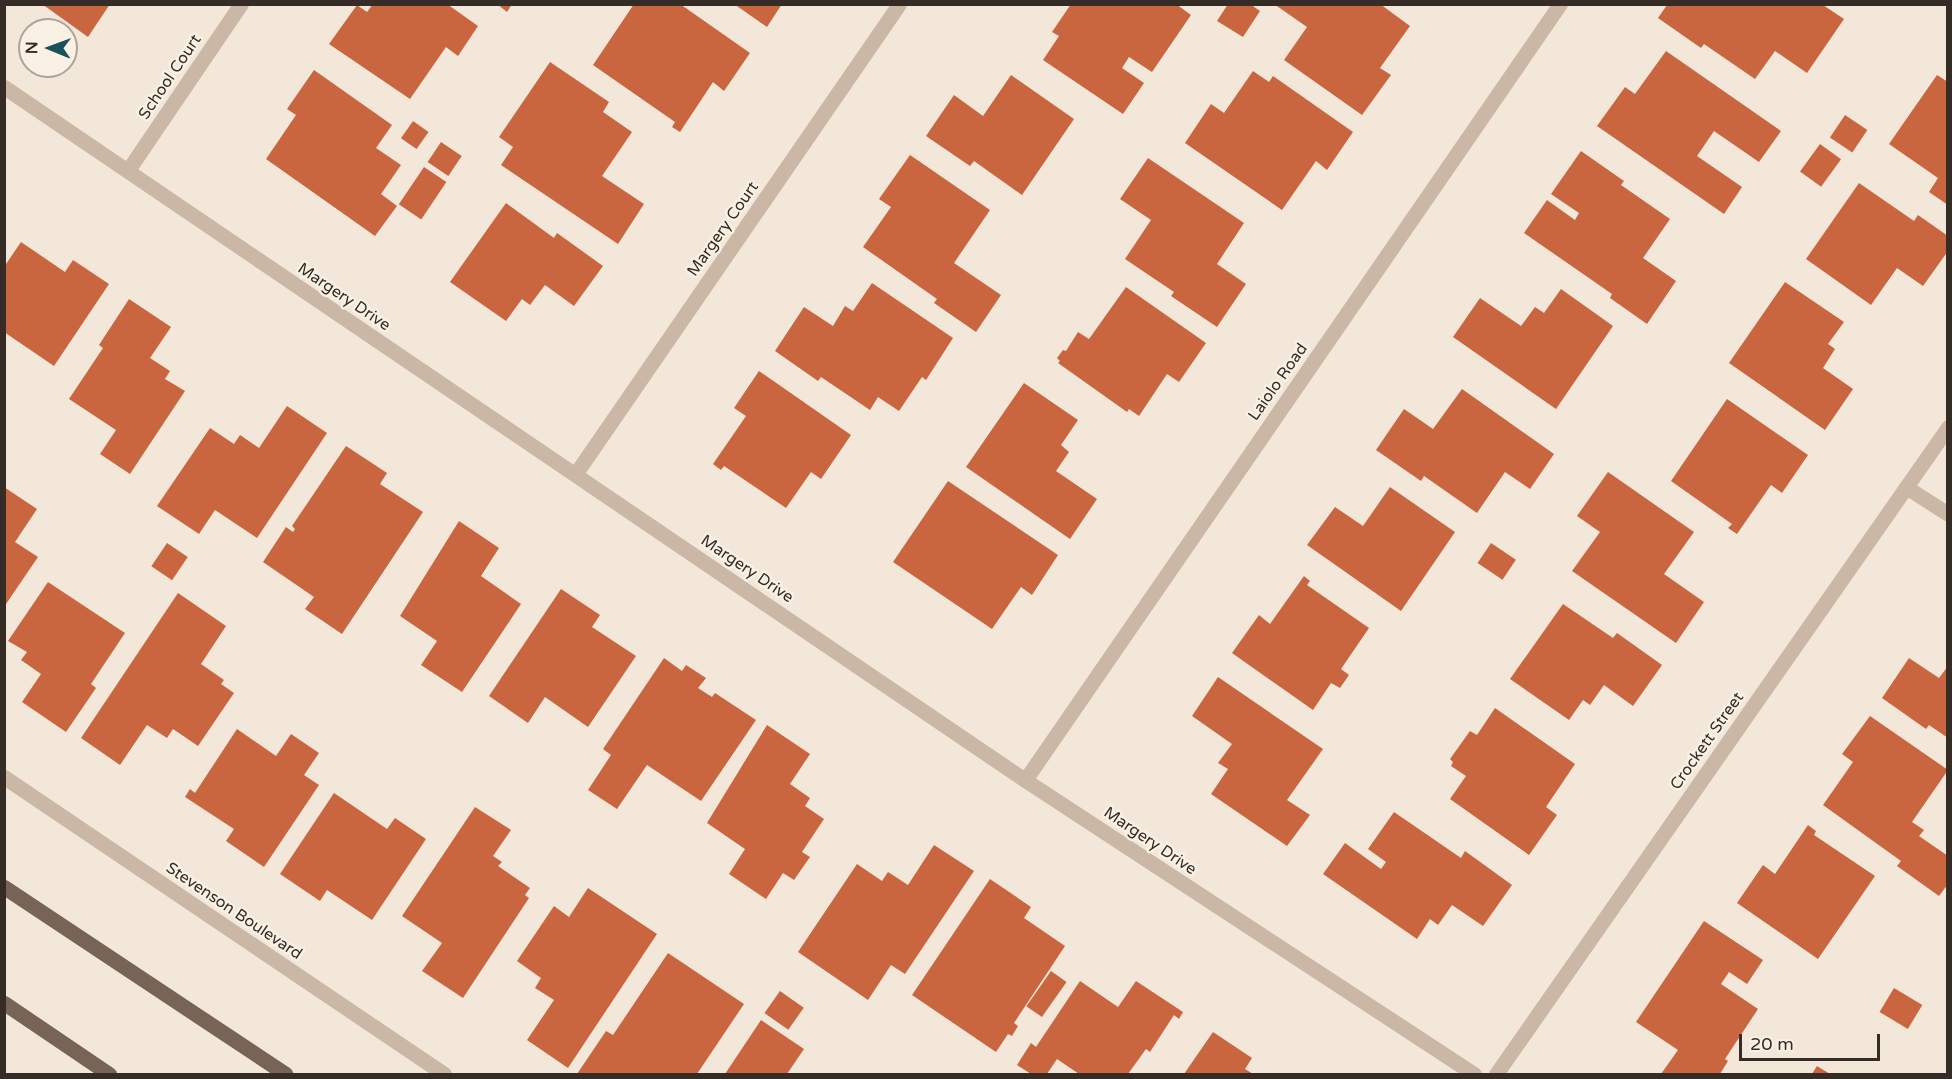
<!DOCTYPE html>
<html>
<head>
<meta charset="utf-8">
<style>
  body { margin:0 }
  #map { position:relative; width:1952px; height:1079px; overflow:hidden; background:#f2e7d9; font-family:"Varela Round",sans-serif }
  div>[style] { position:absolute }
  .building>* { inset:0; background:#ca663f; transform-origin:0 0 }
  .minor>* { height:15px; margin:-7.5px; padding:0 7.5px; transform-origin:7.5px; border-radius:7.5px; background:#cbb7a5 }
  .major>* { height:15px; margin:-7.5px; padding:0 7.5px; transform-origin:7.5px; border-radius:7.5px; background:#786357 }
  span { translate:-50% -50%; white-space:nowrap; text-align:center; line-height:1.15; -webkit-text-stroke:5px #faf1e5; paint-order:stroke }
  .street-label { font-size:16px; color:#362c26 }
  .frame { position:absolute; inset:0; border:6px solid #362c26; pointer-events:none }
  .north { position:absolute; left:18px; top:18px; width:60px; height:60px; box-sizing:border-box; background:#faf1e5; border:2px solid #aca299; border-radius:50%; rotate:271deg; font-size:16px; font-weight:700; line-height:24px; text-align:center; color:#362c26 }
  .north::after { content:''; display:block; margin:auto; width:21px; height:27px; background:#1b5259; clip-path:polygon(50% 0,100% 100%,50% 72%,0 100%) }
  .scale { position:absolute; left:1739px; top:1034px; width:141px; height:27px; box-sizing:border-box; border:3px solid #362c26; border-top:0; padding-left:8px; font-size:18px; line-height:21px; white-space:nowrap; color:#362c26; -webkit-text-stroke:4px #faf1e5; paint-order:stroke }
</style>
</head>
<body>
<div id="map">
  <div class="building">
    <div style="clip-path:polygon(42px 4px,110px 4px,88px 37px)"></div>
    <div style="clip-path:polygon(373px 4px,447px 4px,478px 26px,458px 56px,446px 47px,410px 99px,329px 44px,357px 5px,367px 12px)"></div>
    <div style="clip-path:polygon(497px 4px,512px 4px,507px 12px)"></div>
    <div style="clip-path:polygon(634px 4px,680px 4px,750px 53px,724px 91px,713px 82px,680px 132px,672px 127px,675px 122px,593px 65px)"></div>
    <div style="clip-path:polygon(734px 4px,782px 4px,767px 27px)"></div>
    <div style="clip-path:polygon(1071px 4px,1176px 4px,1191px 15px,1152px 72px,1129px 57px,1122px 68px,1144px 83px,1123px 114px,1043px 60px,1059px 36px,1052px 32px)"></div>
    <div style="clip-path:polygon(1228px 4px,1250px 4px,1260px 11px,1243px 37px,1217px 21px)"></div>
    <div style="clip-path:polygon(1274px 4px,1380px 4px,1410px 26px,1380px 68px,1391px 75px,1362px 115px,1284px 60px,1307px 27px)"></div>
    <div style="clip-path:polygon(1667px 5px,1823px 5px,1844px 19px,1807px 73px,1775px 51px,1755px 79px,1704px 44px,1701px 48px,1658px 18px)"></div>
    <div style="clip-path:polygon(1666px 51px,1781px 131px,1759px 162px,1714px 131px,1697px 156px,1742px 187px,1724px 214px,1597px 126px,1625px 87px,1635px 94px)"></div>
    <div style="clip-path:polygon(550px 62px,609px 102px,603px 112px,632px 132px,602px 176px,644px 204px,618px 244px,501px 165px,513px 147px,499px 137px)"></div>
    <div style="clip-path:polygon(314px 70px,392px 125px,376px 148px,401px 165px,381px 194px,397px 206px,375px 236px,266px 159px,296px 115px,287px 109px)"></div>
    <div style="clip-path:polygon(1253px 71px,1269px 82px,1273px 76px,1353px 132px,1327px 170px,1316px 161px,1282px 210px,1185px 143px,1211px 104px,1224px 113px)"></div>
    <div style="clip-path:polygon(1011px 75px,1074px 119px,1022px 195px,974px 161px,970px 166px,926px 136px,954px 95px,983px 116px)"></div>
    <div style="clip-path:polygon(1937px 75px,1948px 82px,1948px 205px,1929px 192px,1938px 178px,1889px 144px)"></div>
    <div style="left:1845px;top:115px;width:27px;height:27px;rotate:34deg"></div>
    <div style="left:413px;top:121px;width:19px;height:21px;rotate:35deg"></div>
    <div style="left:441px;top:142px;width:25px;height:24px;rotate:34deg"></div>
    <div style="left:1820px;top:144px;width:26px;height:34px;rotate:36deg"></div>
    <div style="clip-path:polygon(1581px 151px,1624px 181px,1621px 185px,1670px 219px,1643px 258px,1676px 281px,1647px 324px,1610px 298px,1612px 294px,1524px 233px,1547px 200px,1575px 220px,1579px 213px,1551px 194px)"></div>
    <div style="clip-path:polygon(910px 155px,990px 210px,954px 263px,1001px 295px,976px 332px,934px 303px,937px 299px,863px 247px,891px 207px,879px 199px)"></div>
    <div style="clip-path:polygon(1148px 158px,1244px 223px,1217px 264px,1246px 284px,1217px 327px,1171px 296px,1174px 292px,1125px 259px,1151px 220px,1120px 199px)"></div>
    <div style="left:424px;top:167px;width:27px;height:45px;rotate:34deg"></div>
    <div style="clip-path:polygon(1859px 183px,1914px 221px,1918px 215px,1948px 236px,1948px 251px,1923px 286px,1897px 268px,1871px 305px,1806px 259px)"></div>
    <div style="clip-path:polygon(506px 203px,554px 238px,557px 233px,603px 266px,574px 306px,545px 285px,530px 305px,522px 299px,506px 321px,450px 282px)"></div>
    <div style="clip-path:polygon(21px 242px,65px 272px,73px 260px,109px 284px,54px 366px,4px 332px,4px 267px)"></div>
    <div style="clip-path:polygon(1785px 282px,1844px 322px,1828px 344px,1835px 349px,1823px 368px,1853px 389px,1825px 430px,1729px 363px)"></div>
    <div style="clip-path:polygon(872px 283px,953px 338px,926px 380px,922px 377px,899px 411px,878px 397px,870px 410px,821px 377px,818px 381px,775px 351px,804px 307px,833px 326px,845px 306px,853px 311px)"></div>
    <div style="clip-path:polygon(1126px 287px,1206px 343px,1179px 382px,1167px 374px,1139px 416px,1129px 409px,1127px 412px,1058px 363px,1060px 361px,1057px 358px,1063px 350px,1066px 351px,1078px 332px,1089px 339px)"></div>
    <div style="clip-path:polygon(1561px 289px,1613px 326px,1556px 409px,1453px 337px,1480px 298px,1521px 326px,1535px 307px,1544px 313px)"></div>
    <div style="clip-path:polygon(129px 299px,171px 327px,150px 358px,170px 371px,165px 379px,185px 391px,130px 474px,100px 454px,116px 430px,69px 399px,103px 348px,99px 345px)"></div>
    <div style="clip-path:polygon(759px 371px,851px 435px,821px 479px,811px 472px,786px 508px,724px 466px,721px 470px,713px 464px,746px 416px,734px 408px)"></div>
    <div style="clip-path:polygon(1024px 383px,1078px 420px,1061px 445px,1069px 452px,1056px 471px,1097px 499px,1070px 539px,966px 467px)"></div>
    <div style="clip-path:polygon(1462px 389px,1554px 454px,1530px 489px,1505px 472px,1477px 513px,1424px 476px,1421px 481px,1376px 450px,1404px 409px,1433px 429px)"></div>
    <div style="clip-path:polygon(1727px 399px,1808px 455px,1782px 493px,1771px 485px,1737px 534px,1728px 528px,1732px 524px,1671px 481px)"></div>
    <div style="clip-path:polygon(287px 406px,327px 433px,257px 538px,215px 510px,199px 534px,157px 506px,210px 428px,234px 444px,240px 435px,259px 448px)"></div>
    <div style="clip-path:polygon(346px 446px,387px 473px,380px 484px,423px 512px,342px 634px,305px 609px,314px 597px,263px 562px,286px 527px,293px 532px,295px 529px,292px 526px)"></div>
    <div style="clip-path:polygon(1608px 472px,1694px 532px,1664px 574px,1704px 602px,1676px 643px,1572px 571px,1600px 532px,1577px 516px)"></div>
    <div style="clip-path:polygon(948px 481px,1058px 555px,1032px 595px,1021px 587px,992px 629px,893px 562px)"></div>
    <div style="clip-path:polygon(4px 487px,37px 509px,15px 542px,38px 557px,4px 607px)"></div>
    <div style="clip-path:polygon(1390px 487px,1455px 532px,1401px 611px,1307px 545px,1335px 507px,1363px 526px)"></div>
    <div style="clip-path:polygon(459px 521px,499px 548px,481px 576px,521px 604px,462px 692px,421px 665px,437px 641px,400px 616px)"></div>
    <div style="left:167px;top:543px;width:25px;height:28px;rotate:34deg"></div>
    <div style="left:1491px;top:543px;width:30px;height:24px;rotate:34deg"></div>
    <div style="clip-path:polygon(1304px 576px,1310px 581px,1307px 585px,1369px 628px,1341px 669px,1349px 675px,1340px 688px,1331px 683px,1313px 710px,1232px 653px,1259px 615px,1270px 624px)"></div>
    <div style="clip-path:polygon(48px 582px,125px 633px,91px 684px,96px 688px,66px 732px,22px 702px,41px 674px,21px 660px,27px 652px,8px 641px)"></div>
    <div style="clip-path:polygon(561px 589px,600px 615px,592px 627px,636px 656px,588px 727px,545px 697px,528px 723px,489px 696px)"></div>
    <div style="clip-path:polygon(178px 593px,226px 626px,201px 664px,224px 680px,221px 684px,234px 693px,198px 746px,173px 729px,167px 738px,147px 725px,120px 765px,81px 738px)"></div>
    <div style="clip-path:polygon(1563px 604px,1613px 638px,1617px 633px,1662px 665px,1633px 706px,1604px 685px,1590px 705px,1583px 700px,1569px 720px,1510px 679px)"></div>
    <div style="clip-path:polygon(664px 658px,682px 671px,686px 665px,706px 678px,698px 688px,712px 697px,715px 693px,756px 720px,701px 801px,647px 765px,617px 809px,588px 790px,611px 755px,603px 749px)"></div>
    <div style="clip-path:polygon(1909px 658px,1939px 678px,1948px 666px,1948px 738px,1929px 725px,1926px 729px,1882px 698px)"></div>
    <div style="clip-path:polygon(1218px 677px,1323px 749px,1287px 800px,1310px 815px,1287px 846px,1211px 794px,1228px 769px,1218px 763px,1232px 744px,1192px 716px)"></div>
    <div style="clip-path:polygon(1495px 708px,1575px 764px,1546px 807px,1557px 815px,1529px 855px,1450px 799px,1466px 776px,1451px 766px,1453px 762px,1450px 759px,1470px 731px,1477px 735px)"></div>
    <div style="clip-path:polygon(1870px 716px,1948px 770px,1912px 822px,1924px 830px,1919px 836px,1948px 856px,1948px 884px,1939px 896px,1897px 866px,1901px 861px,1823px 805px,1853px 762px,1842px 754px)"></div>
    <div style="clip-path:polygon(767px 725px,810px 754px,790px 784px,810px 798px,805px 806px,824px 819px,802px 852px,810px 857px,794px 880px,783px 873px,766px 899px,729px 874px,745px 849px,707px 823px)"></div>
    <div style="clip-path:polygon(237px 729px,276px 756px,291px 734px,319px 753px,304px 775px,319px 785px,264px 867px,226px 841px,234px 829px,185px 797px,190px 789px,195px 793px)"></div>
    <div style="clip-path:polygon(334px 793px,387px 829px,395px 818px,426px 839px,372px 920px,327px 890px,320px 901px,280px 874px)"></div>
    <div style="clip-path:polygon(475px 807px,511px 830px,493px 856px,502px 862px,498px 866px,530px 888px,525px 895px,529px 898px,463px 998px,422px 971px,442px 943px,402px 916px)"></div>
    <div style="clip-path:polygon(1394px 812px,1461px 858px,1465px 851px,1512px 885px,1483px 926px,1452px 905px,1438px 925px,1430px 919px,1417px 939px,1323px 874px,1345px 843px,1381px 869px,1386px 862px,1368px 849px)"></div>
    <div style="clip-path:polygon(1808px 825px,1816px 831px,1814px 835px,1875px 876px,1818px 959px,1737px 903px,1763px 865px,1775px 874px)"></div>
    <div style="clip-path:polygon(934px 845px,974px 871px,905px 974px,891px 965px,868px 1000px,798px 952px,857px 864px,882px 881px,888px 872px,908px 885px)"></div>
    <div style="clip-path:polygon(990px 879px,1031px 907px,1024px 918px,1065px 946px,1014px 1023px,1018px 1026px,1012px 1036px,1008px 1034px,996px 1052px,912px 995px)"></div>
    <div style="clip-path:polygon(588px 888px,657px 934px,568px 1068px,527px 1040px,554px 1000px,535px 988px,541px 978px,517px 961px,554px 906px,569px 917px)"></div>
    <div style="clip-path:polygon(1704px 921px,1763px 960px,1747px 984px,1729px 972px,1721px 984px,1758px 1009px,1725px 1059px,1728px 1061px,1720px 1074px,1661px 1074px,1678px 1050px,1636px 1022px)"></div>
    <div style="clip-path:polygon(668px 953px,744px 1004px,697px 1074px,577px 1074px,606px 1031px,613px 1035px)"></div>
    <div style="left:1051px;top:971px;width:19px;height:43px;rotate:35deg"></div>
    <div style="clip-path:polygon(1080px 981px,1118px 1007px,1136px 981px,1183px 1012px,1179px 1019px,1174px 1015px,1150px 1052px,1146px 1049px,1128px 1074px,1079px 1074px,1057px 1059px,1047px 1074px,1031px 1074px,1017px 1065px,1031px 1043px,1036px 1047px)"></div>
    <div style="left:1894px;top:988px;width:33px;height:28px;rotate:31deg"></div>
    <div style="left:780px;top:991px;width:29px;height:27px;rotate:35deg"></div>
    <div style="clip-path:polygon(761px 1020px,804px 1049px,787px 1074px,725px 1074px)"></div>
    <div style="clip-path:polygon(1213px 1032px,1252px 1058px,1245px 1069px,1253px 1074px,1184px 1074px)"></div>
    <div style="clip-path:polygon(1817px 1066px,1830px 1074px,1812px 1074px)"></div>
  </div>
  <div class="minor">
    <div style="left:4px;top:87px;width:1234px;rotate:34.17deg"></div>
    <div style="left:1025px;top:780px;width:537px;rotate:33.22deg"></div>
    <div style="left:128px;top:170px;width:201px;rotate:-55.8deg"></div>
    <div style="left:576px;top:473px;width:569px;rotate:-55.44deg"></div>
    <div style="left:1906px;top:487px;width:50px;rotate:32.7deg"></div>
    <div style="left:4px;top:777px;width:531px;rotate:34.02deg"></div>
    <div style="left:1025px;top:780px;width:943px;rotate:-55.42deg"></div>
    <div style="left:1496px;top:1074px;width:789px;rotate:-55.06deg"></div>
  </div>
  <div class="major">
    <div style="left:4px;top:887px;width:338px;rotate:33.6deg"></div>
    <div style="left:4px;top:1003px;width:127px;rotate:34.1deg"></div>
  </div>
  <div class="street-label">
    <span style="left:170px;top:77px;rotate:-56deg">School Court</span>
    <span style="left:723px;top:229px;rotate:-55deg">Margery Court</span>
    <span style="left:344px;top:297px;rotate:34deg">Margery Drive</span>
    <span style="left:1278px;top:382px;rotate:-55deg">Laiolo Road</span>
    <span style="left:747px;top:569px;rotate:34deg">Margery Drive</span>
    <span style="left:1707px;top:741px;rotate:-55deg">Crockett Street</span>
    <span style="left:1150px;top:841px;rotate:34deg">Margery Drive</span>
    <span style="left:234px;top:911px;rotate:34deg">Stevenson Boulevard</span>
  </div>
  <div class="frame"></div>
  <div class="north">N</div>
  <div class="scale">20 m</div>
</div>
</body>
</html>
